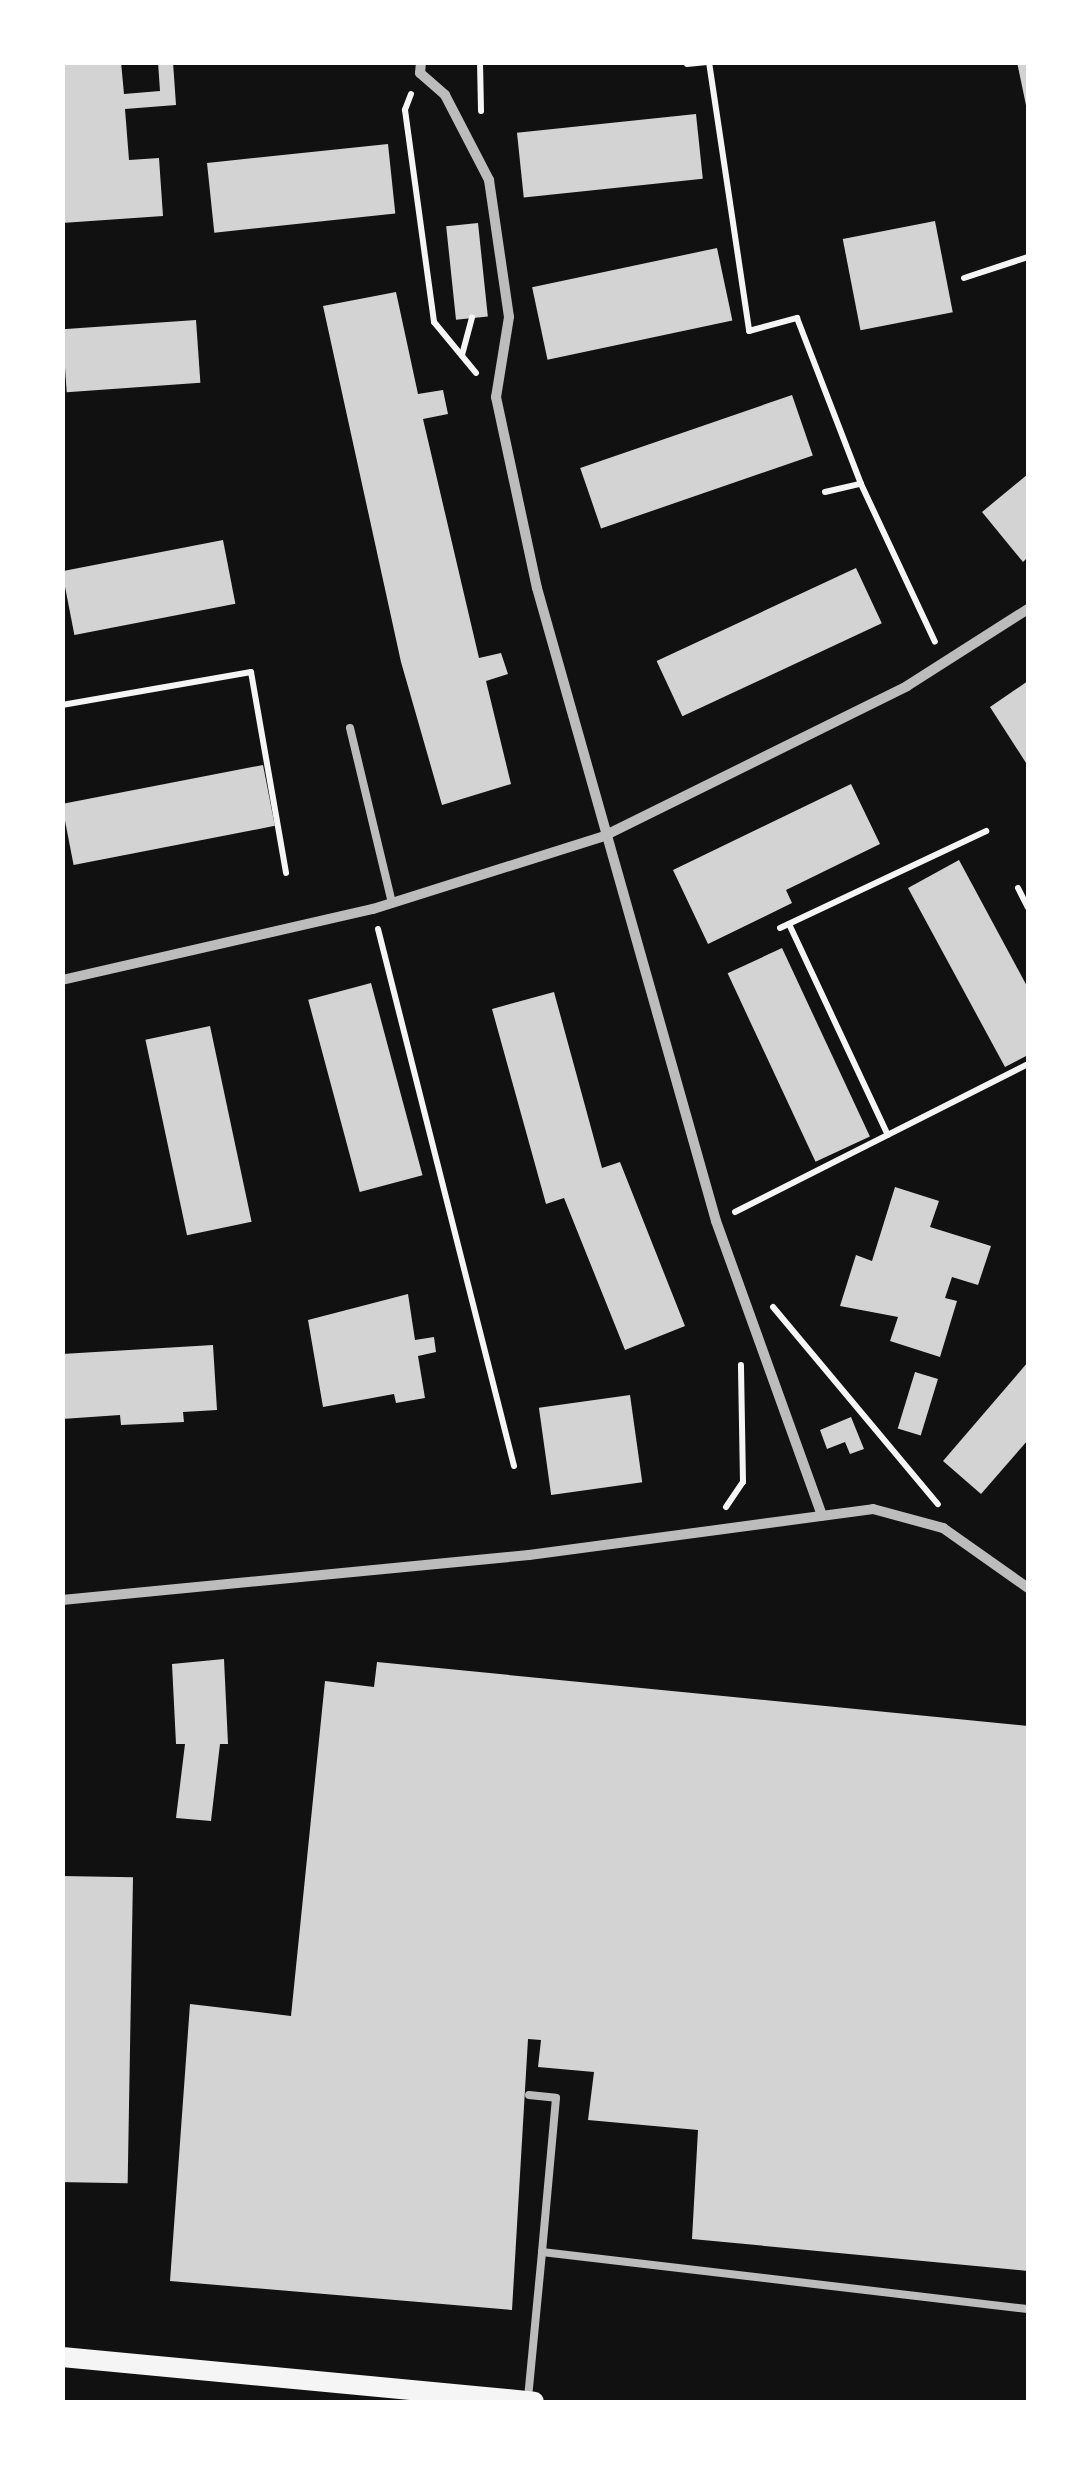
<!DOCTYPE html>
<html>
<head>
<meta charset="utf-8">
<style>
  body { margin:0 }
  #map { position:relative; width:1091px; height:2465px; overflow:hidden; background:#111; font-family:Commissioner,sans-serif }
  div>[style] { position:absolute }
  .building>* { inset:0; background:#d3d3d3; transform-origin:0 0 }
  .path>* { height:6px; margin:-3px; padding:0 3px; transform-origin:3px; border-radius:3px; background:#f5f5f5 }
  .service>* { height:8px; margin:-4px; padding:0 4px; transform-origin:4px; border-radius:4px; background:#bcbcbc }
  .minor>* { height:10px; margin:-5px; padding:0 5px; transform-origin:5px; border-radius:5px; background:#bcbcbc }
  .secondary>* { height:20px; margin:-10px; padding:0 10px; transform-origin:10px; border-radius:10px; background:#f5f5f5 }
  span { translate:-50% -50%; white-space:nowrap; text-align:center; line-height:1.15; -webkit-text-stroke:10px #fff; paint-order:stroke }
  .frame { position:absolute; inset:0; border:65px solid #fff; pointer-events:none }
</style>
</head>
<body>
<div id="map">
  <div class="building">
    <div style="clip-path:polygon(62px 62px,121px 62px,124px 94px,160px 91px,158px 62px,173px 62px,176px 105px,125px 109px,129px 160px,159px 158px,163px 216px,62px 223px)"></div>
    <div style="clip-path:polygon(1017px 62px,1028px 62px,1028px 110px,1027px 110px)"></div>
    <div style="left:696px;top:114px;width:65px;height:180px;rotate:84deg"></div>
    <div style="left:388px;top:144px;width:70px;height:182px;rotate:84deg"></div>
    <div style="left:935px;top:221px;width:93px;height:94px;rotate:79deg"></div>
    <div style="left:478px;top:223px;width:94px;height:32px;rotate:84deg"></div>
    <div style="left:717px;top:248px;width:74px;height:189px;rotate:78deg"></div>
    <div style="clip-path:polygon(396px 292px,418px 394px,443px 390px,448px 414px,423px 419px,479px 658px,501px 653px,508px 674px,486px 681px,511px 784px,442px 805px,401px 662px,323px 306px)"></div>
    <div style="left:196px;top:320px;width:63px;height:134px;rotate:86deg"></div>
    <div style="left:792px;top:395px;width:64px;height:224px;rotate:71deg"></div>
    <div style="clip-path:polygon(1028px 474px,1028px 557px,1023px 562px,982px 512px)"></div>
    <div style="left:223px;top:540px;width:65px;height:164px;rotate:79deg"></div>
    <div style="left:856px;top:568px;width:61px;height:220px;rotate:65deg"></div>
    <div style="clip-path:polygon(1028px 681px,1028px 766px,990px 707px)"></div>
    <div style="left:263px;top:765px;width:62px;height:205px;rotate:79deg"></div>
    <div style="clip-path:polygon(851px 784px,880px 844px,786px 890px,792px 903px,708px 944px,673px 870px)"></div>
    <div style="clip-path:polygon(959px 860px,1028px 988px,1028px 1055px,1005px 1067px,908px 888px)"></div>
    <div style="left:782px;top:948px;width:208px;height:60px;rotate:65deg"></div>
    <div style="left:371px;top:983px;width:199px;height:65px;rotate:75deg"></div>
    <div style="clip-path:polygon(554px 992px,602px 1168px,620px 1162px,685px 1326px,625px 1350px,564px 1198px,546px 1204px,492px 1009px)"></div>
    <div style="left:210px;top:1026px;width:200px;height:66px;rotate:78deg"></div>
    <div style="clip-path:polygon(895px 1187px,939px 1201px,930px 1227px,991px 1246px,978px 1285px,952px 1277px,945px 1298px,957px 1301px,940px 1357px,890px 1341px,898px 1317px,840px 1306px,856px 1255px,872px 1261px)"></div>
    <div style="clip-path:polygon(408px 1294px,415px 1340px,434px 1337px,436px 1352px,418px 1356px,425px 1398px,396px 1403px,394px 1394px,323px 1407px,308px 1320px)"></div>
    <div style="clip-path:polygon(213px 1345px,217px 1410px,183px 1412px,184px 1422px,121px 1425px,120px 1415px,62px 1419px,62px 1354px)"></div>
    <div style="clip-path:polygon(1028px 1362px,1028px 1440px,981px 1494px,943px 1461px)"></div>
    <div style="left:915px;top:1372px;width:24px;height:59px;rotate:17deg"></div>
    <div style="left:630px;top:1395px;width:88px;height:92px;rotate:82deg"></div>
    <div style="clip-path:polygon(851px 1417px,864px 1449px,850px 1454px,845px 1442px,827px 1449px,820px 1430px)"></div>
    <div style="clip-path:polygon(224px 1659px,228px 1744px,220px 1744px,211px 1821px,176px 1818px,185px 1744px,176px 1744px,172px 1664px)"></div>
    <div style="clip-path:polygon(377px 1662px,1028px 1726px,1028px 2271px,692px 2239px,698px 2130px,588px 2120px,594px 2072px,538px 2067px,541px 2040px,528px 2039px,512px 2310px,170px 2281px,190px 2004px,291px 2016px,325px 1681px,374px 1687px)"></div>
    <div style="left:62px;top:1876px;width:71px;height:306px;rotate:1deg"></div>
  </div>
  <div class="path">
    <div style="left:480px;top:62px;width:49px;rotate:88.8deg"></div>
    <div style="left:709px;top:62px;width:272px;rotate:81.5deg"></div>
    <div style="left:749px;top:331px;width:50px;rotate:-15.2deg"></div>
    <div style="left:797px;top:318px;width:178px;rotate:68.9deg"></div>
    <div style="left:861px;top:484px;width:174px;rotate:64.9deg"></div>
    <div style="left:687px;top:64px;width:20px;rotate:-6deg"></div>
    <div style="left:411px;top:94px;width:17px;rotate:111deg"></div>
    <div style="left:405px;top:110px;width:214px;rotate:82.2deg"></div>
    <div style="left:434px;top:322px;width:66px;rotate:50.5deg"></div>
    <div style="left:964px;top:278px;width:67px;rotate:-18.2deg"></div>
    <div style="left:462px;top:355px;width:39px;rotate:-75deg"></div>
    <div style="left:825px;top:492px;width:37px;rotate:-13deg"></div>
    <div style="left:62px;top:705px;width:192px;rotate:-9.9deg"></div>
    <div style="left:251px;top:672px;width:204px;rotate:80.1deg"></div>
    <div style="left:1018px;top:888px;width:22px;rotate:63deg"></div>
    <div style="left:789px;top:924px;width:233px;rotate:64.9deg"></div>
    <div style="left:780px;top:928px;width:228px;rotate:-25.2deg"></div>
    <div style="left:378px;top:929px;width:554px;rotate:75.79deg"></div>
    <div style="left:735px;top:1212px;width:328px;rotate:-26.8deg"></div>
    <div style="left:773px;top:1307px;width:257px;rotate:50.1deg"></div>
    <div style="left:726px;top:1507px;width:30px;rotate:-56deg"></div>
    <div style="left:743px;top:1482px;width:117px;rotate:-91deg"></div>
  </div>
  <div class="service">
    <div style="left:350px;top:728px;width:180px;rotate:76.5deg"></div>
    <div style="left:529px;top:2095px;width:27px;rotate:6deg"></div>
    <div style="left:556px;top:2098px;width:155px;rotate:95.2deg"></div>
    <div style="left:528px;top:2398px;width:147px;rotate:-84.5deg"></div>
    <div style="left:542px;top:2252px;width:489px;rotate:6.7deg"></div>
  </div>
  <div class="minor">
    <div style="left:421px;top:62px;width:11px;rotate:95deg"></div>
    <div style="left:420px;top:73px;width:33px;rotate:41deg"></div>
    <div style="left:445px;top:95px;width:96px;rotate:62.6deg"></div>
    <div style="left:489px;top:180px;width:138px;rotate:81.7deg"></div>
    <div style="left:509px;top:317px;width:81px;rotate:99.2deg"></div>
    <div style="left:496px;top:397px;width:195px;rotate:77.9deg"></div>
    <div style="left:537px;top:588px;width:658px;rotate:74.21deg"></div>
    <div style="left:716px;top:1221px;width:313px;rotate:70.2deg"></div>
    <div style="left:62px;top:980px;width:319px;rotate:-12.9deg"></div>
    <div style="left:373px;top:909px;width:242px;rotate:-17.5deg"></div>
    <div style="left:604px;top:836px;width:338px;rotate:-26.3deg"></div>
    <div style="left:907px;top:686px;width:143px;rotate:-32.5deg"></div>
    <div style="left:62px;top:1600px;width:469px;rotate:-5.5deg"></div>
    <div style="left:529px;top:1555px;width:347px;rotate:-7.6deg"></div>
    <div style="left:873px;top:1509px;width:73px;rotate:15.2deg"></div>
    <div style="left:943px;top:1528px;width:104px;rotate:35.2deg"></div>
  </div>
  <div class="secondary">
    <div style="left:62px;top:2357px;width:474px;rotate:5.4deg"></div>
  </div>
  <div class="frame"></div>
</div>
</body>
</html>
